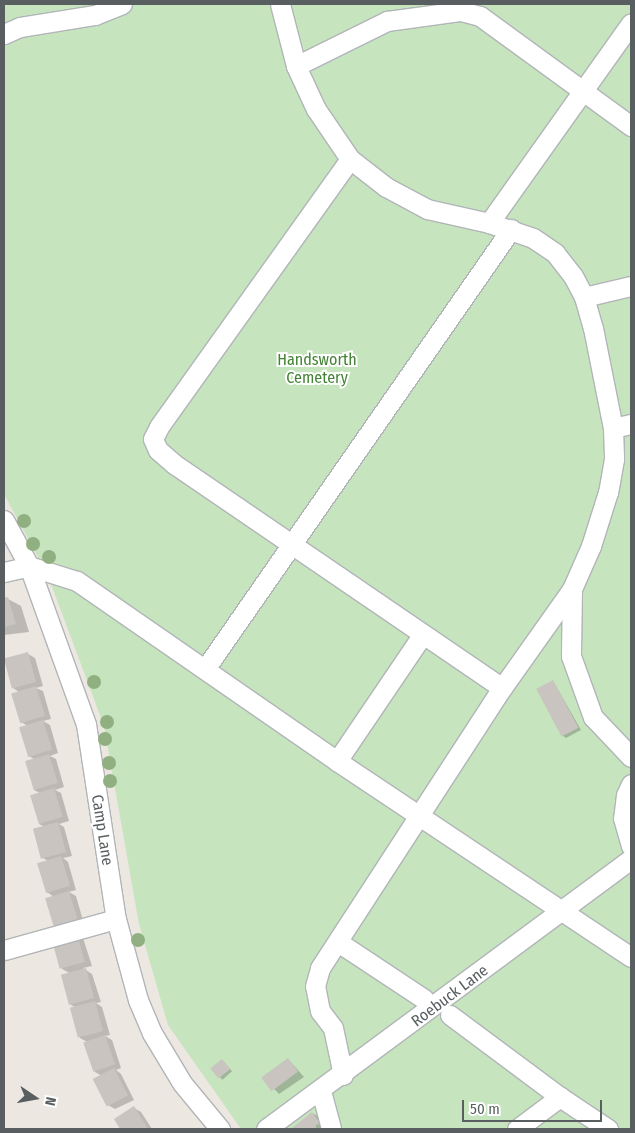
<!DOCTYPE html>
<html>
<head>
<meta charset="utf-8">
<style>
  body { margin:0 }
  #map { position:relative; width:635px; height:1133px; overflow:hidden; background:#ece7e0; font-family:"Fira Sans Condensed",sans-serif }
  div>[style] { position:absolute }
  .green>* { inset:0; background:#c6e4bd }
  .shadow>* { inset:0; background:#0003; transform-origin:0 0 }
  .building>* { inset:0; background:#c9c4c0; transform-origin:0 0 }
  .roads { filter:drop-shadow(1px 0 #b1b5b8) drop-shadow(-1px 0 #b1b5b8) drop-shadow(0 1px #b1b5b8) drop-shadow(0 -1px #b1b5b8) }
  .minor>* { height:19px; margin:-9.5px; padding:0 9.5px; transform-origin:9.5px; border-radius:9.5px; background:#fff }
  .trees>* { width:14px; height:14px; margin:-7px; border-radius:50%; background:#90b082 }
  span { translate:-50% -50%; white-space:nowrap; text-align:center; line-height:1.15; -webkit-text-stroke:4px #fff; paint-order:stroke }
  .park-label { font-size:16px; color:#448336 }
  .street-label { font-size:16px; color:#595f61 }
  .frame { position:absolute; inset:0; border:5px solid #595f61; pointer-events:none }
  .north { position:absolute; left:10px; top:1073px; width:50px; height:50px; -webkit-text-stroke:4px #fff; paint-order:stroke; rotate:102deg; font-size:14px; font-weight:700; line-height:20px; text-align:center; color:#595f61 }
  .north::after { content:''; display:block; margin:auto; width:18px; height:22px; background:#595f61; clip-path:polygon(50% 0,100% 100%,50% 72%,0 100%) }
  .scale { position:absolute; left:462px; top:1100px; width:140px; height:22px; box-sizing:border-box; border:2px solid #595f61; border-top:0; padding-left:6px; font-size:15px; line-height:18px; white-space:nowrap; color:#595f61; -webkit-text-stroke:4px #fff; paint-order:stroke }
</style>
</head>
<body>
<div id="map">
  <div class="green">
    <div style="clip-path:polygon(4px 4px,631px 4px,631px 1129px,241px 1129px,168px 1025px,139px 924px,104px 726px,48px 576px,4px 494px)"></div>
  </div>
  <div class="shadow">
    <div style="clip-path:polygon(8px 599px,21px 606px,29px 632px,4px 635px,4px 600px)"></div>
    <div style="clip-path:polygon(28px 654px,35px 658px,43px 686px,36px 688px,43px 691px,51px 719px,43px 721px,50px 725px,58px 753px,50px 756px,56px 759px,64px 787px,55px 790px,61px 793px,69px 821px,59px 824px,64px 827px,72px 856px,63px 858px,68px 862px,76px 890px,69px 892px,76px 896px,84px 924px,61px 931px,54px 897px,47px 892px,48px 861px,43px 858px,45px 827px,39px 824px,40px 793px,34px 790px,26px 761px,34px 759px,29px 756px,28px 726px,21px 722px,19px 692px,13px 688px)"></div>
    <div style="clip-path:polygon(553px 681px,581px 730px,566px 738px,563px 736px)"></div>
    <div style="clip-path:polygon(76px 934px,83px 938px,92px 966px,83px 968px,92px 974px,101px 1002px,96px 1003px,102px 1007px,110px 1035px,105px 1036px,112px 1040px,121px 1068px,116px 1070px,121px 1074px,134px 1100px,115px 1109px,108px 1105px,102px 1076px,95px 1072px,89px 1043px,80px 1038px,77px 1008px,71px 1005px,71px 974px,62px 969px)"></div>
    <div style="clip-path:polygon(288px 1059px,304px 1077px,279px 1094px,263px 1077px)"></div>
    <div style="left:222px;top:1060px;width:15px;height:13px;rotate:48deg"></div>
    <div style="clip-path:polygon(134px 1108px,141px 1112px,152px 1129px,122px 1129px,116px 1119px)"></div>
    <div style="clip-path:polygon(312px 1113px,319px 1117px,323px 1129px,292px 1129px)"></div>
  </div>
  <div class="building">
    <div style="clip-path:polygon(8px 597px,16px 624px,4px 627px,4px 598px)"></div>
    <div style="left:28px;top:652px;width:31px;height:25px;rotate:75deg"></div>
    <div style="left:553px;top:680px;width:54px;height:19px;rotate:62deg"></div>
    <div style="left:36px;top:686px;width:31px;height:26px;rotate:73deg"></div>
    <div style="left:43px;top:720px;width:31px;height:25px;rotate:73deg"></div>
    <div style="left:49px;top:754px;width:30px;height:25px;rotate:73deg"></div>
    <div style="left:54px;top:788px;width:30px;height:25px;rotate:73deg"></div>
    <div style="left:58px;top:822px;width:31px;height:26px;rotate:75deg"></div>
    <div style="left:61px;top:856px;width:31px;height:25px;rotate:73deg"></div>
    <div style="left:69px;top:891px;width:31px;height:25px;rotate:73deg"></div>
    <div style="left:77px;top:933px;width:30px;height:26px;rotate:75deg"></div>
    <div style="left:86px;top:968px;width:31px;height:26px;rotate:75deg"></div>
    <div style="left:95px;top:1001px;width:31px;height:26px;rotate:75deg"></div>
    <div style="left:105px;top:1035px;width:31px;height:23px;rotate:71deg"></div>
    <div style="left:288px;top:1058px;width:17px;height:33px;rotate:54deg"></div>
    <div style="left:222px;top:1059px;width:13px;height:15px;rotate:51deg"></div>
    <div style="left:114px;top:1068px;width:31px;height:24px;rotate:63deg"></div>
    <div style="clip-path:polygon(134px 1106px,148px 1129px,120px 1129px,114px 1119px)"></div>
    <div style="clip-path:polygon(312px 1112px,320px 1123px,315px 1126px,318px 1129px,291px 1129px)"></div>
  </div>
  <div class="roads">
    <div class="minor">
      <div style="left:280px;top:4px;width:64px;rotate:75.5deg"></div>
      <div style="left:296px;top:66px;width:47px;rotate:65.1deg"></div>
      <div style="left:316px;top:109px;width:60px;rotate:55.8deg"></div>
      <div style="left:350px;top:159px;width:46px;rotate:37.9deg"></div>
      <div style="left:386px;top:187px;width:47px;rotate:28.2deg"></div>
      <div style="left:427px;top:209px;width:64px;rotate:12.7deg"></div>
      <div style="left:489px;top:223px;width:46px;rotate:18.8deg"></div>
      <div style="left:533px;top:238px;width:27px;rotate:34deg"></div>
      <div style="left:555px;top:253px;width:29px;rotate:52deg"></div>
      <div style="left:573px;top:276px;width:24px;rotate:62deg"></div>
      <div style="left:584px;top:297px;width:32px;rotate:74deg"></div>
      <div style="left:593px;top:328px;width:102px;rotate:78.7deg"></div>
      <div style="left:613px;top:428px;width:31px;rotate:88deg"></div>
      <div style="left:614px;top:459px;width:34px;rotate:100deg"></div>
      <div style="left:608px;top:492px;width:57px;rotate:107.5deg"></div>
      <div style="left:591px;top:546px;width:47px;rotate:113.8deg"></div>
      <div style="left:572px;top:589px;width:67px;rotate:90.9deg"></div>
      <div style="left:571px;top:656px;width:65px;rotate:70.2deg"></div>
      <div style="left:593px;top:717px;width:55px;rotate:46.5deg"></div>
      <div style="left:4px;top:34px;width:17px;rotate:-24deg"></div>
      <div style="left:20px;top:27px;width:76px;rotate:-9.1deg"></div>
      <div style="left:95px;top:15px;width:29px;rotate:-22deg"></div>
      <div style="left:296px;top:66px;width:102px;rotate:-26.3deg"></div>
      <div style="left:387px;top:21px;width:75px;rotate:-7.7deg"></div>
      <div style="left:461px;top:11px;width:20px;rotate:15deg"></div>
      <div style="left:480px;top:16px;width:187px;rotate:36.1deg"></div>
      <div style="left:350px;top:159px;width:329px;rotate:125.5deg"></div>
      <div style="left:159px;top:427px;width:13px;rotate:117deg"></div>
      <div style="left:153px;top:439px;width:12px;rotate:66deg"></div>
      <div style="left:158px;top:450px;width:21px;rotate:41deg"></div>
      <div style="left:174px;top:464px;width:397px;rotate:34.3deg"></div>
      <div style="left:489px;top:223px;width:245px;rotate:-54.6deg"></div>
      <div style="left:584px;top:297px;width:48px;rotate:-13.2deg"></div>
      <div style="left:613px;top:428px;width:18px;rotate:-13deg"></div>
      <div style="left:4px;top:520px;width:52px;rotate:61.5deg"></div>
      <div style="left:29px;top:566px;width:168px;rotate:70.2deg"></div>
      <div style="left:86px;top:724px;width:197px;rotate:81.3deg"></div>
      <div style="left:116px;top:919px;width:84px;rotate:74.8deg"></div>
      <div style="left:138px;top:1000px;width:36px;rotate:67deg"></div>
      <div style="left:152px;top:1033px;width:58px;rotate:59deg"></div>
      <div style="left:182px;top:1083px;width:60px;rotate:50.4deg"></div>
      <div style="left:4px;top:572px;width:26px;rotate:-13deg"></div>
      <div style="left:29px;top:566px;width:50px;rotate:17.4deg"></div>
      <div style="left:77px;top:581px;width:316px;rotate:34.7deg"></div>
      <div style="left:337px;top:761px;width:353px;rotate:33.7deg"></div>
      <div style="left:205px;top:669px;width:536px;rotate:-55.18deg"></div>
      <div style="left:337px;top:761px;width:153px;rotate:-55.9deg"></div>
      <div style="left:631px;top:784px;width:12px;rotate:114deg"></div>
      <div style="left:626px;top:795px;width:23px;rotate:97deg"></div>
      <div style="left:623px;top:818px;width:29px;rotate:74deg"></div>
      <div style="left:338px;top:942px;width:103px;rotate:33.5deg"></div>
      <div style="left:4px;top:950px;width:116px;rotate:-15.5deg"></div>
      <div style="left:450px;top:1015px;width:137px;rotate:36.7deg"></div>
      <div style="left:560px;top:1097px;width:58px;rotate:33.7deg"></div>
      <div style="left:343px;top:1075px;width:48px;rotate:-102deg"></div>
      <div style="left:333px;top:1028px;width:21px;rotate:-127deg"></div>
      <div style="left:320px;top:1011px;width:25px;rotate:-101deg"></div>
      <div style="left:315px;top:986px;width:19px;rotate:-74deg"></div>
      <div style="left:320px;top:968px;width:334px;rotate:-57deg"></div>
      <div style="left:502px;top:688px;width:121px;rotate:-54.7deg"></div>
      <div style="left:321px;top:1091px;width:39px;rotate:75deg"></div>
      <div style="left:266px;top:1129px;width:454px;rotate:-36.5deg"></div>
      <div style="left:517px;top:1129px;width:54px;rotate:-36.7deg"></div>
    </div>
  </div>
  <div class="trees">
    <div style="left:24px;top:521px"></div>
    <div style="left:33px;top:544px"></div>
    <div style="left:49px;top:557px"></div>
    <div style="left:94px;top:682px"></div>
    <div style="left:107px;top:722px"></div>
    <div style="left:105px;top:739px"></div>
    <div style="left:109px;top:763px"></div>
    <div style="left:110px;top:781px"></div>
    <div style="left:138px;top:940px"></div>
  </div>
  <div class="park-label">
    <span style="left:317px;top:369px">Handsworth<br>Cemetery</span>
  </div>
  <div class="street-label">
    <span style="left:102px;top:830px;rotate:81deg">Camp Lane</span>
    <span style="left:450px;top:996px;rotate:-37deg">Roebuck Lane</span>
  </div>
  <div class="frame"></div>
  <div class="north">N</div>
  <div class="scale">50 m</div>
</div>
</body>
</html>
